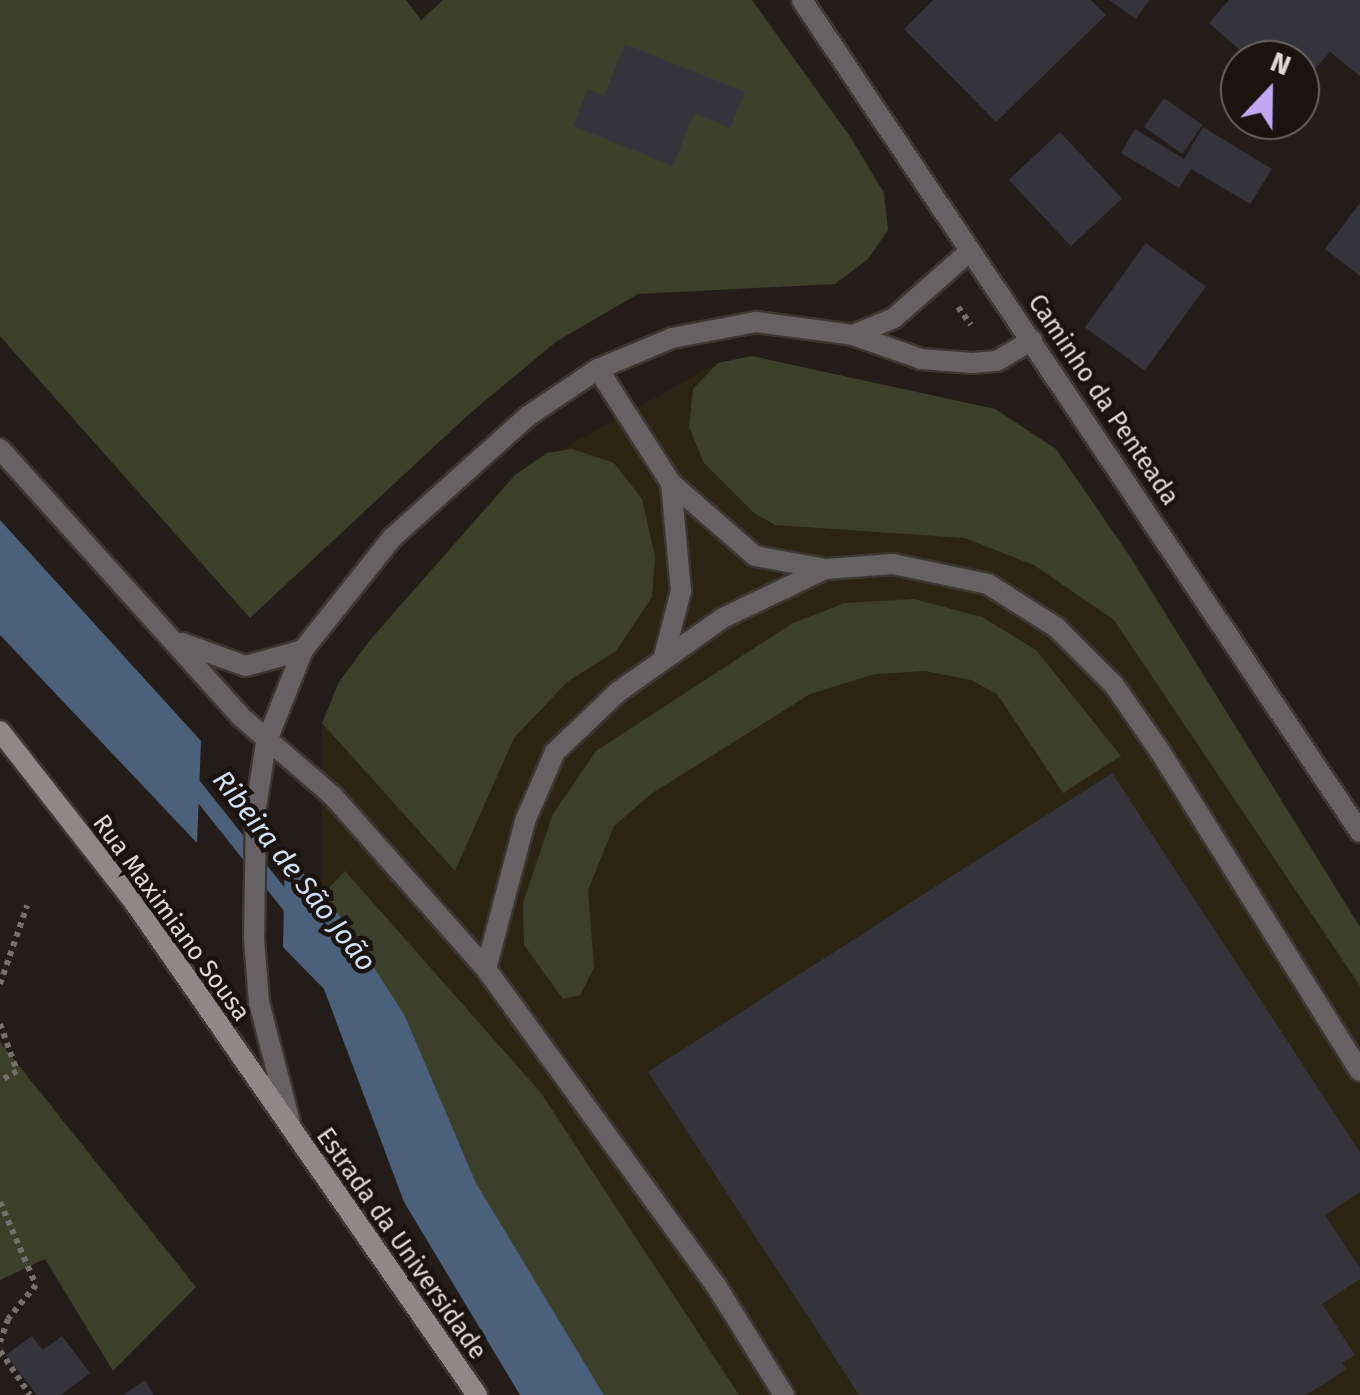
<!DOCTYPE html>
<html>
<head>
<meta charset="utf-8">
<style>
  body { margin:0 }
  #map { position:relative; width:1360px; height:1395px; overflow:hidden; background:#231c18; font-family:"Fira Sans",sans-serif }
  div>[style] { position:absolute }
  .education>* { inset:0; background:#2b2413 }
  .green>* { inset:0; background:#3c402b }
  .water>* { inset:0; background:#4b617b }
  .stream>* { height:15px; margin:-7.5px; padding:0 7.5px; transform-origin:7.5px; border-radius:7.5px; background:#4b617b }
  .building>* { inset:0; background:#35333b; transform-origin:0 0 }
  .path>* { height:6px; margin-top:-3px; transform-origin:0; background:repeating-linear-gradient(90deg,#76706c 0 5px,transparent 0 10px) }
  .roads { filter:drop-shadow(2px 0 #3d3733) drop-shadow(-2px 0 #3d3733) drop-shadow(0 2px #3d3733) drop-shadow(0 -2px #3d3733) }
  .minor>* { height:20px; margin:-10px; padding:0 10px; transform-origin:10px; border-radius:10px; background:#666162 }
  .tertiary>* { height:20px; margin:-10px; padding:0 10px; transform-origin:10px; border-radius:10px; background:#666162 }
  .secondary>* { height:20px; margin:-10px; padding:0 10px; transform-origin:10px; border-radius:10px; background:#908888 }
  span { translate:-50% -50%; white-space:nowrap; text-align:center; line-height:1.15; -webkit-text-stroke:9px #1a130f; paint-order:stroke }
  .street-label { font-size:25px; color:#dfdad7 }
  .water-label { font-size:28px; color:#d2e2f6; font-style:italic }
  .north { position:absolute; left:1220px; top:40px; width:100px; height:100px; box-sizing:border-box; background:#1a130f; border:2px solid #69635f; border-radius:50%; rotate:22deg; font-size:28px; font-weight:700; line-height:40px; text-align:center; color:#dfdad7 }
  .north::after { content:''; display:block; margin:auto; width:35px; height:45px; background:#c1a8f3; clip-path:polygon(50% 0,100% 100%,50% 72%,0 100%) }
</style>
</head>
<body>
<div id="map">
  <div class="education">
    <div style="clip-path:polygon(752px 356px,995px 409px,1056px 449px,1129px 555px,1360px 927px,1360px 1395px,604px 1395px,476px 1183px,405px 1016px,322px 895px,322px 723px,339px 682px,371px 639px,515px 475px,718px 363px)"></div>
  </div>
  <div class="green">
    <div style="clip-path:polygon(0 0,406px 0,421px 20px,443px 0,752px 0,851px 138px,884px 193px,888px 230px,868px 259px,835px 284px,638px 294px,557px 341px,468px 415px,250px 618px,0 336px)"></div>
    <div style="clip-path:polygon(752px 356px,995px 409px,1056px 449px,1129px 555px,1360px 927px,1360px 986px,1114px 620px,1034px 565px,965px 538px,775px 525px,754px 513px,704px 463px,689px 427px,693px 389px,718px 363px)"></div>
    <div style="clip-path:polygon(572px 449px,614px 463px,642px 499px,655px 556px,652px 597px,616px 651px,567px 682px,514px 738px,455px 871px,322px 723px,339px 682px,371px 639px,515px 475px,547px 453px)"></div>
    <div style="clip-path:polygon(914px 599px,982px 617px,1036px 650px,1121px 756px,1063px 793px,997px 694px,971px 680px,925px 671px,875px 674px,810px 694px,651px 794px,614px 826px,588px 890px,594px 968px,580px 995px,563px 999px,524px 945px,523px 903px,553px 814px,596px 751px,793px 623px,845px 603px)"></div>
    <div style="clip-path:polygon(345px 871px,541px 1093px,739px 1395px,604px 1395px,476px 1183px,405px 1016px,322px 895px)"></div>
    <div style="clip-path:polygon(0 1042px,196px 1287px,113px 1371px,45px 1259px,0 1280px)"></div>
  </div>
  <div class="water">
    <div style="clip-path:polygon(0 520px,201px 741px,197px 843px,0 635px)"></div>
    <div style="clip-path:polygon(285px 852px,344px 921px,405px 1016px,476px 1183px,604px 1395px,520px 1395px,404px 1202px,324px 989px,283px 947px)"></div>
  </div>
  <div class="stream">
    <div style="left:183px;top:772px;width:181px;rotate:51.5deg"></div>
  </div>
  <div class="building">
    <div style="clip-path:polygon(933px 0,1091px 0,1106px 15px,996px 122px,904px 29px)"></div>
    <div style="clip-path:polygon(1109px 0,1149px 0,1136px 19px)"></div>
    <div style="clip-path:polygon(1229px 0,1360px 0,1360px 76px,1330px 52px,1310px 75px,1300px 60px,1267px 40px,1250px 59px,1209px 23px)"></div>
    <div style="clip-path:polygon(625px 44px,745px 92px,730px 128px,694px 113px,673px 166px,573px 126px,588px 89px,604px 96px)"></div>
    <div style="left:1164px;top:98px;width:47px;height:35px;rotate:35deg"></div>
    <div style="clip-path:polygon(1203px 127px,1272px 169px,1250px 204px,1191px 169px,1179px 188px,1121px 153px,1135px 129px,1184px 159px)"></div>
    <div style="left:1060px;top:132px;width:91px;height:70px;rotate:47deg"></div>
    <div style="clip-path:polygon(1360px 203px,1360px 276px,1325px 249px)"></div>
    <div style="left:1146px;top:243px;width:74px;height:104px;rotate:36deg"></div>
    <div style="clip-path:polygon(1112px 773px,1360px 1152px,1360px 1192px,1325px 1215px,1360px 1268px,1360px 1279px,1322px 1304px,1355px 1355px,1342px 1363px,1347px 1369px,1306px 1395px,859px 1395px,648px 1072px)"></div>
    <div style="clip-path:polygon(32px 1336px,43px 1350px,62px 1336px,90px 1373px,61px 1395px,37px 1395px,6px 1355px)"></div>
    <div style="clip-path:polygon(145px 1380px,154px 1395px,123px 1395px)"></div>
  </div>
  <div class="path">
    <div style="left:958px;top:307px;width:22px;rotate:54deg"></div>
    <div style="left:0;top:984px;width:83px;rotate:-70.9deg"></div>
    <div style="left:0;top:1024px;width:50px;rotate:70.1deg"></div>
    <div style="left:17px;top:1071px;width:20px;rotate:150deg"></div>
    <div style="left:0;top:1202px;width:90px;rotate:66.6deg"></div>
    <div style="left:36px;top:1285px;width:44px;rotate:129.5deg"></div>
    <div style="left:8px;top:1319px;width:24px;rotate:109deg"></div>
    <div style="left:0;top:1351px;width:53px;rotate:55.7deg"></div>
  </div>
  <div class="roads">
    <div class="minor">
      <div style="left:853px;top:335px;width:44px;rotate:-22.5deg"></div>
      <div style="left:894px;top:318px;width:101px;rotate:-41.4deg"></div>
      <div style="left:598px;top:369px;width:135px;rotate:57.4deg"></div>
      <div style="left:671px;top:483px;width:111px;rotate:41deg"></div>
      <div style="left:755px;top:556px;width:72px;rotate:10.4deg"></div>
      <div style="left:826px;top:569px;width:67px;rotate:-4.3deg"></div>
      <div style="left:893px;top:564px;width:97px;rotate:11.9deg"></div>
      <div style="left:988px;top:584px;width:82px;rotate:32.5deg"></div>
      <div style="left:1057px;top:628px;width:81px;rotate:45deg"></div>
      <div style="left:1114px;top:685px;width:83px;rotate:55.3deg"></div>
      <div style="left:1161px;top:753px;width:375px;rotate:58deg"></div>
      <div style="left:0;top:449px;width:359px;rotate:48deg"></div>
      <div style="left:240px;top:716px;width:123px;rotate:40.7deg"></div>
      <div style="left:333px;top:796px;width:231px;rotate:48.5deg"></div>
      <div style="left:486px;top:969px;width:389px;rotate:54deg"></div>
      <div style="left:715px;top:1284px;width:131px;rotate:58.1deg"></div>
      <div style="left:182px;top:643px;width:68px;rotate:19.8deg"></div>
      <div style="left:246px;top:666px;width:59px;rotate:-15.7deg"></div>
      <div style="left:663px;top:660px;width:71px;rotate:-75.4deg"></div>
      <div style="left:681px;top:591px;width:108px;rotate:-95.3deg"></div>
      <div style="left:486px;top:969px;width:153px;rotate:-75.2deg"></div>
      <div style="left:525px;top:821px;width:75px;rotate:-66.5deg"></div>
      <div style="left:555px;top:752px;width:87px;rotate:-43.6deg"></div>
      <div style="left:618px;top:692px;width:128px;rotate:-35.2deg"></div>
      <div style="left:723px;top:618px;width:109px;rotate:-25.6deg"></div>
      <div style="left:290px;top:1122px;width:124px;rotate:-104.5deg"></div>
      <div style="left:259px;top:1002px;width:64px;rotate:-94.5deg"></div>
      <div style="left:254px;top:938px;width:130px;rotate:-89.1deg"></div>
      <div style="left:256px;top:808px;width:66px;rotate:-81.3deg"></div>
      <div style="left:266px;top:743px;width:100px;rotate:-68.3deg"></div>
      <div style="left:303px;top:650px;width:143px;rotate:-51.5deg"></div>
      <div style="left:392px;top:538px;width:183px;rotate:-41.9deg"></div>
      <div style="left:528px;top:416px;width:84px;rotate:-33.9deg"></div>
      <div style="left:598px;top:369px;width:80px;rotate:-22.7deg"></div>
      <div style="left:672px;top:338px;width:86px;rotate:-10.8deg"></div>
      <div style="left:756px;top:322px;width:98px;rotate:7.6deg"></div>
      <div style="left:853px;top:335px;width:72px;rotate:19.4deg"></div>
      <div style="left:921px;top:359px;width:52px;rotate:4.4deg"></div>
      <div style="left:973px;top:363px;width:24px;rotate:-5deg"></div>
      <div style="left:997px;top:361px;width:41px;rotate:-31deg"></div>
    </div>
    <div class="tertiary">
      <div style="left:802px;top:0;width:1002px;rotate:56.15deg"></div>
    </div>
    <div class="secondary">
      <div style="left:0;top:731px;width:217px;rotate:51.9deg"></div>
      <div style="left:134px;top:902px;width:601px;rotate:55.17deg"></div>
    </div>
  </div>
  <div class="street-label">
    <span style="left:1103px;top:400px;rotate:56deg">Caminho da Penteada</span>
    <span style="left:171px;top:918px;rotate:54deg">Rua Maximiano Sousa</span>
    <span style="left:401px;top:1244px;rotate:55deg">Estrada da Universidade</span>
  </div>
  <div class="water-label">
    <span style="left:294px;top:871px;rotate:52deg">Ribeira de São João</span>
  </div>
  <div class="north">N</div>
</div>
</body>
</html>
